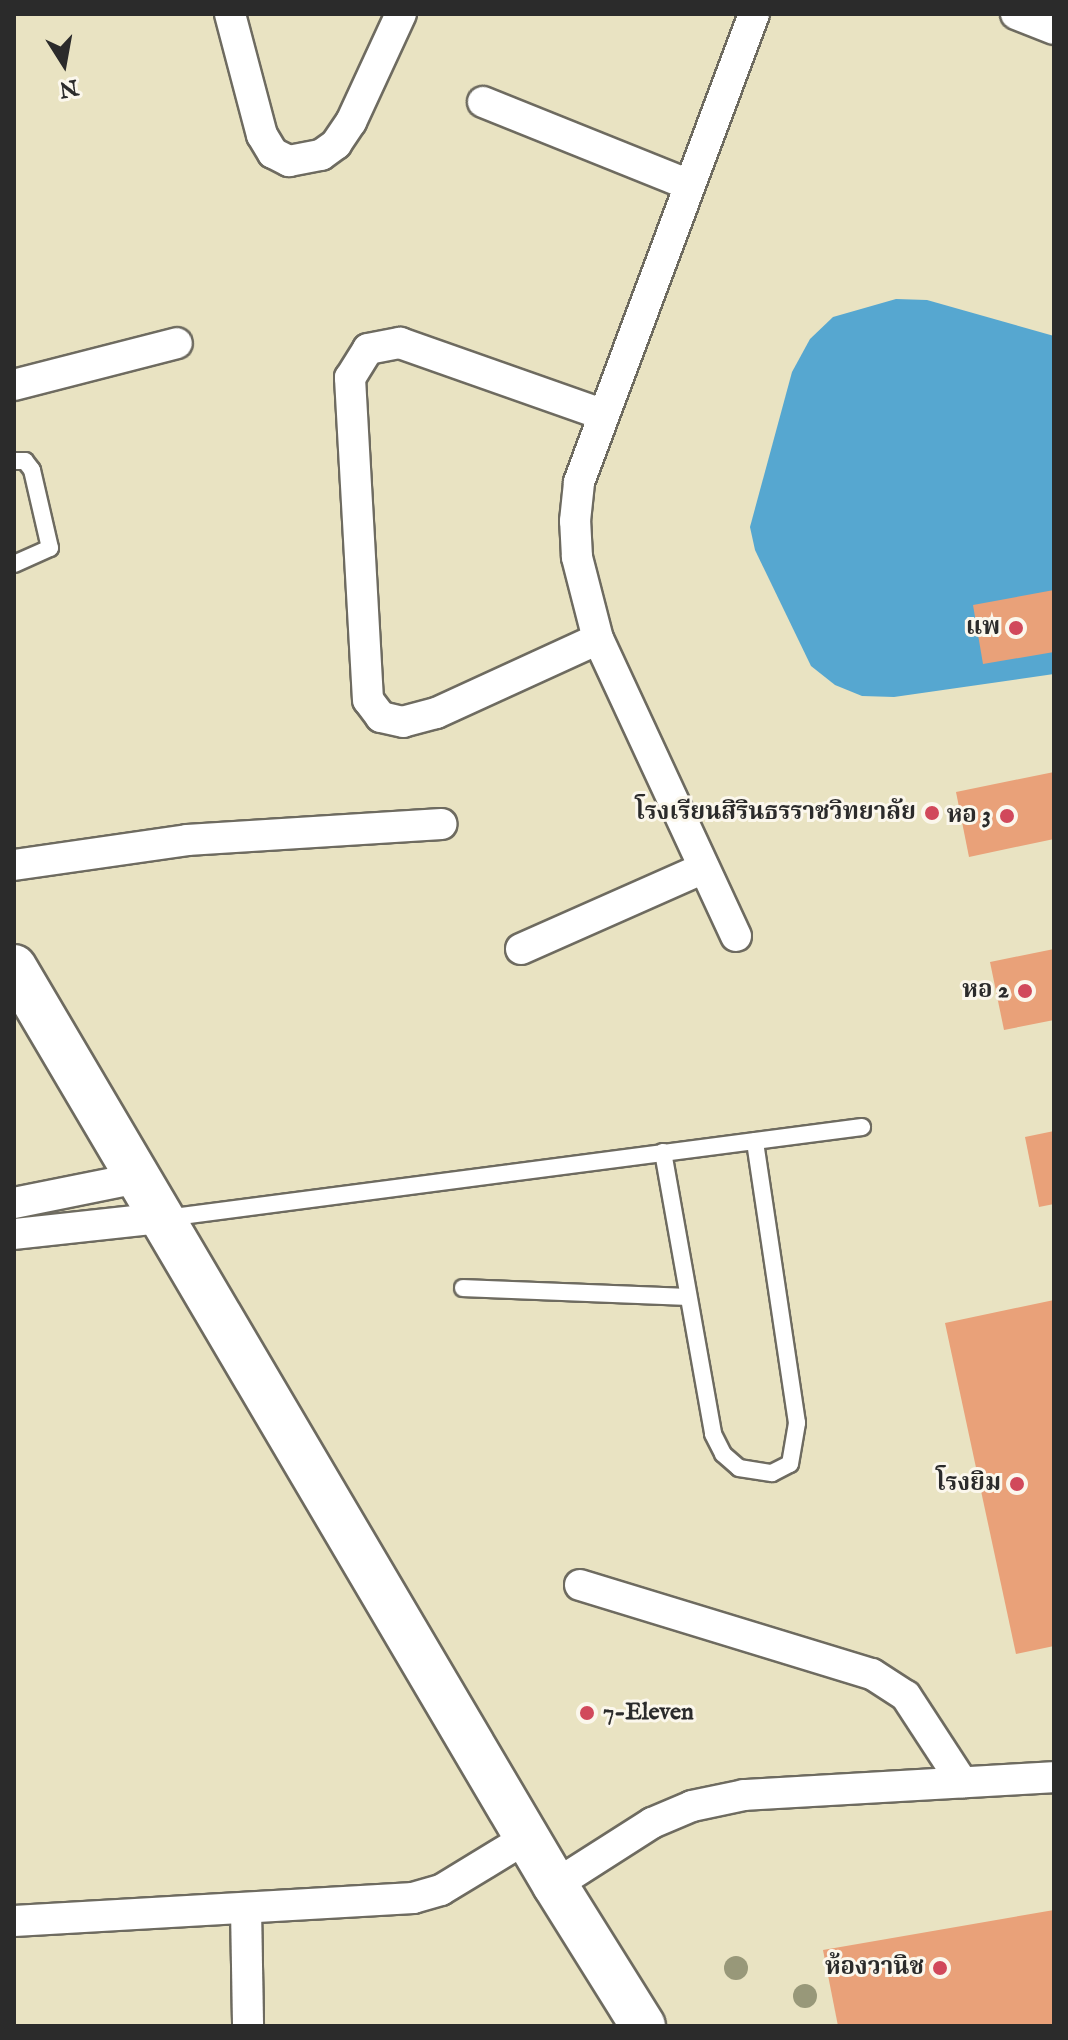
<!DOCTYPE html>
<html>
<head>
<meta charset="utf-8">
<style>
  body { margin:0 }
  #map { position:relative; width:1068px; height:2040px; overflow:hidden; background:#e9e3c2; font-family:"IM FELL English","Noto Serif Thai",serif }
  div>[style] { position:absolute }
  .water>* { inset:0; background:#56a7d0 }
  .building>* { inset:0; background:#e9a179 }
  .roads { filter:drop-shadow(2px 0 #6e6b60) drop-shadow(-2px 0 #6e6b60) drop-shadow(0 2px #6e6b60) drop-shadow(0 -2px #6e6b60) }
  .service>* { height:16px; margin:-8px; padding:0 8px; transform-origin:8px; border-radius:8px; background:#fff }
  .minor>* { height:30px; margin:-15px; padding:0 15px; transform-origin:15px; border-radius:15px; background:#fff }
  .secondary>* { height:44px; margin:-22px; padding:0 22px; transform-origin:22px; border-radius:22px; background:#fff }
  .trees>* { width:24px; height:24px; margin:-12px; border-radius:50%; background:#989879 }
  .dots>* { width:22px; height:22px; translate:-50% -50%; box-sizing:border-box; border:4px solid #fbf7ec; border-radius:50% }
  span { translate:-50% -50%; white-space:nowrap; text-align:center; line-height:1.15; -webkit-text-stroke:6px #fbf7ec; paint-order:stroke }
  .poi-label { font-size:24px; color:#2b2b2b; font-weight:700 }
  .right { translate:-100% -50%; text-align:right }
  .left { translate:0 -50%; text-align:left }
  .frame { position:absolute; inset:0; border:16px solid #2b2b2b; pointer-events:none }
  .north { position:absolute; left:24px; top:24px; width:80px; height:80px; -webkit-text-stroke:6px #fbf7ec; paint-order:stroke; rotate:169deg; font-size:22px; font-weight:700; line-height:32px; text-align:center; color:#2b2b2b }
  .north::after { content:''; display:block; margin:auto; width:28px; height:36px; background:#2b2b2b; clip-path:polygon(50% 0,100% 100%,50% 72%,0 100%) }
</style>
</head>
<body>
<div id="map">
  <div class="water">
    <div style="clip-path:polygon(896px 299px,927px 300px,1054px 336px,1054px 674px,894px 697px,862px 696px,835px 685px,811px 666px,755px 550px,750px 527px,792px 372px,810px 339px,833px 317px)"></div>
  </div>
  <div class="building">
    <div style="clip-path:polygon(1054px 590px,1054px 652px,983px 664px,973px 605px)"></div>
    <div style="clip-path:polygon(1054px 772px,1054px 839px,969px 857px,956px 792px)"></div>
    <div style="clip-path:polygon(1054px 949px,1054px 1020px,1004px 1030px,990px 962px)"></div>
    <div style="clip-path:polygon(1054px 1131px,1054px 1204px,1039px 1207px,1025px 1137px)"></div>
    <div style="clip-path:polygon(1054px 1300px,1054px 1646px,1016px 1654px,945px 1323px)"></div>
    <div style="clip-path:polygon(1054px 1910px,1054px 2026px,838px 2026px,823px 1950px)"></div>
  </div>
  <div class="roads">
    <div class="service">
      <div style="left:14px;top:461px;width:11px"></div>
      <div style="left:25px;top:461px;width:11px;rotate:52deg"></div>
      <div style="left:32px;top:470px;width:80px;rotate:77deg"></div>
      <div style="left:50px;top:548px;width:39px;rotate:156deg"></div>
      <div style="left:663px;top:1152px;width:286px;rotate:79.9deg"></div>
      <div style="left:713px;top:1434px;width:22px;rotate:63deg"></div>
      <div style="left:723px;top:1454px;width:21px;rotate:41deg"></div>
      <div style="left:739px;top:1468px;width:33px;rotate:9deg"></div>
      <div style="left:772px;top:1473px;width:20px;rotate:-27deg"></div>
      <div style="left:790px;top:1464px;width:42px;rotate:-80.3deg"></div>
      <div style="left:797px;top:1423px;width:285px;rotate:-98.5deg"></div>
      <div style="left:166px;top:1218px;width:702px;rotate:-7.45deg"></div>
      <div style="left:463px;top:1288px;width:224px;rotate:2.3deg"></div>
    </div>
    <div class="minor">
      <div style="left:230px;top:14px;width:125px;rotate:75.2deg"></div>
      <div style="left:262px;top:135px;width:21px;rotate:59deg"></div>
      <div style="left:273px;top:153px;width:18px;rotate:27deg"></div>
      <div style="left:289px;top:161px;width:33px;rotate:-11deg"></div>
      <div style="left:321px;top:155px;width:19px;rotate:-36deg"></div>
      <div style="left:336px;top:144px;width:27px;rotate:-56deg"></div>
      <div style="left:351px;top:122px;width:119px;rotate:-65.2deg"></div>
      <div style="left:1016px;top:14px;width:41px;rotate:21.5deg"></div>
      <div style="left:483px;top:102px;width:220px;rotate:21.9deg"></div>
      <div style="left:14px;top:385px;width:168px;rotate:-14.4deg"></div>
      <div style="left:598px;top:639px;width:178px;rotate:155.4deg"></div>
      <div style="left:436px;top:713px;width:34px;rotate:165deg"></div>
      <div style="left:403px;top:722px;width:23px;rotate:-167deg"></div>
      <div style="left:381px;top:717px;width:21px;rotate:-127deg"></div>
      <div style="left:368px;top:700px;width:323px;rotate:-93.2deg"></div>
      <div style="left:350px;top:378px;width:34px;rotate:-58deg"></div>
      <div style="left:368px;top:349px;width:33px;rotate:-11deg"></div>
      <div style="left:400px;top:343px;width:216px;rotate:19.4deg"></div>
      <div style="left:14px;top:865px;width:175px;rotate:-8.2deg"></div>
      <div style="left:187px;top:840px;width:255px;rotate:-3.6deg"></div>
      <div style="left:736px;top:936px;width:327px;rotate:-114.9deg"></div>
      <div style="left:598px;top:639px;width:85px;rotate:-104.4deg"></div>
      <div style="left:577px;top:557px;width:36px;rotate:-93deg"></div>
      <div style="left:575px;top:521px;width:39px;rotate:-84deg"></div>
      <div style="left:579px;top:482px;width:500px;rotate:-69.5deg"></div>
      <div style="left:521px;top:949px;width:200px;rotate:-23.9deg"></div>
      <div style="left:14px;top:1203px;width:126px;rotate:-11.4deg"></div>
      <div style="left:14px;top:1234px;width:148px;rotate:-6.2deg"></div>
      <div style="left:580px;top:1585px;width:305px;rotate:17deg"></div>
      <div style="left:872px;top:1674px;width:40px;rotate:32.9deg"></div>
      <div style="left:906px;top:1696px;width:103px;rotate:56.9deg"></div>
      <div style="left:555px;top:1885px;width:115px;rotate:-32.6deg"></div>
      <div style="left:652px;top:1823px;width:43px;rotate:-23deg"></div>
      <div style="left:692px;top:1806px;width:53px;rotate:-11.9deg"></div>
      <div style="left:744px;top:1795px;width:311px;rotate:-3.3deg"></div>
      <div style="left:246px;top:1908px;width:118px;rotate:89deg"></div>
      <div style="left:14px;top:1921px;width:400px;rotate:-3.3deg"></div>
      <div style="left:413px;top:1898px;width:29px;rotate:-16deg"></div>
      <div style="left:441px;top:1890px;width:102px;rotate:-31.3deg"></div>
    </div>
    <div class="secondary">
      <div style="left:14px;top:967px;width:1066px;rotate:59.49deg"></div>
      <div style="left:555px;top:1885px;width:166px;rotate:58deg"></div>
    </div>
  </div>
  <div class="trees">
    <div style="left:736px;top:1968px"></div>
    <div style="left:805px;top:1996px"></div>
  </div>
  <div class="dots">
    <div style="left:1016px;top:628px;background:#d1495b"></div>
    <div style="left:932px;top:813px;background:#d1495b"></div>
    <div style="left:1007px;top:816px;background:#d1495b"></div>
    <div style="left:1025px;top:991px;background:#d1495b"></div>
    <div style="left:1017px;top:1484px;background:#d1495b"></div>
    <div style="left:587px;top:1713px;background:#d1495b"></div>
    <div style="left:940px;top:1968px;background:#d1495b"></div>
  </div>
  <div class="poi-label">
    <span class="right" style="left:1000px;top:628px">แพ</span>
    <span class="right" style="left:916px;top:813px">โรงเรียนสิรินธรราชวิทยาลัย</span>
    <span class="right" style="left:991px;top:816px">หอ 3</span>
    <span class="right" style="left:1009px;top:991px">หอ 2</span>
    <span class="right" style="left:1001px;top:1484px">โรงยิม</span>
    <span class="left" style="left:603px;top:1713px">7-Eleven</span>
    <span class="right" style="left:924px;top:1968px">ห้องวานิช</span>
  </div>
  <div class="frame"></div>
  <div class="north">N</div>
</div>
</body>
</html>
